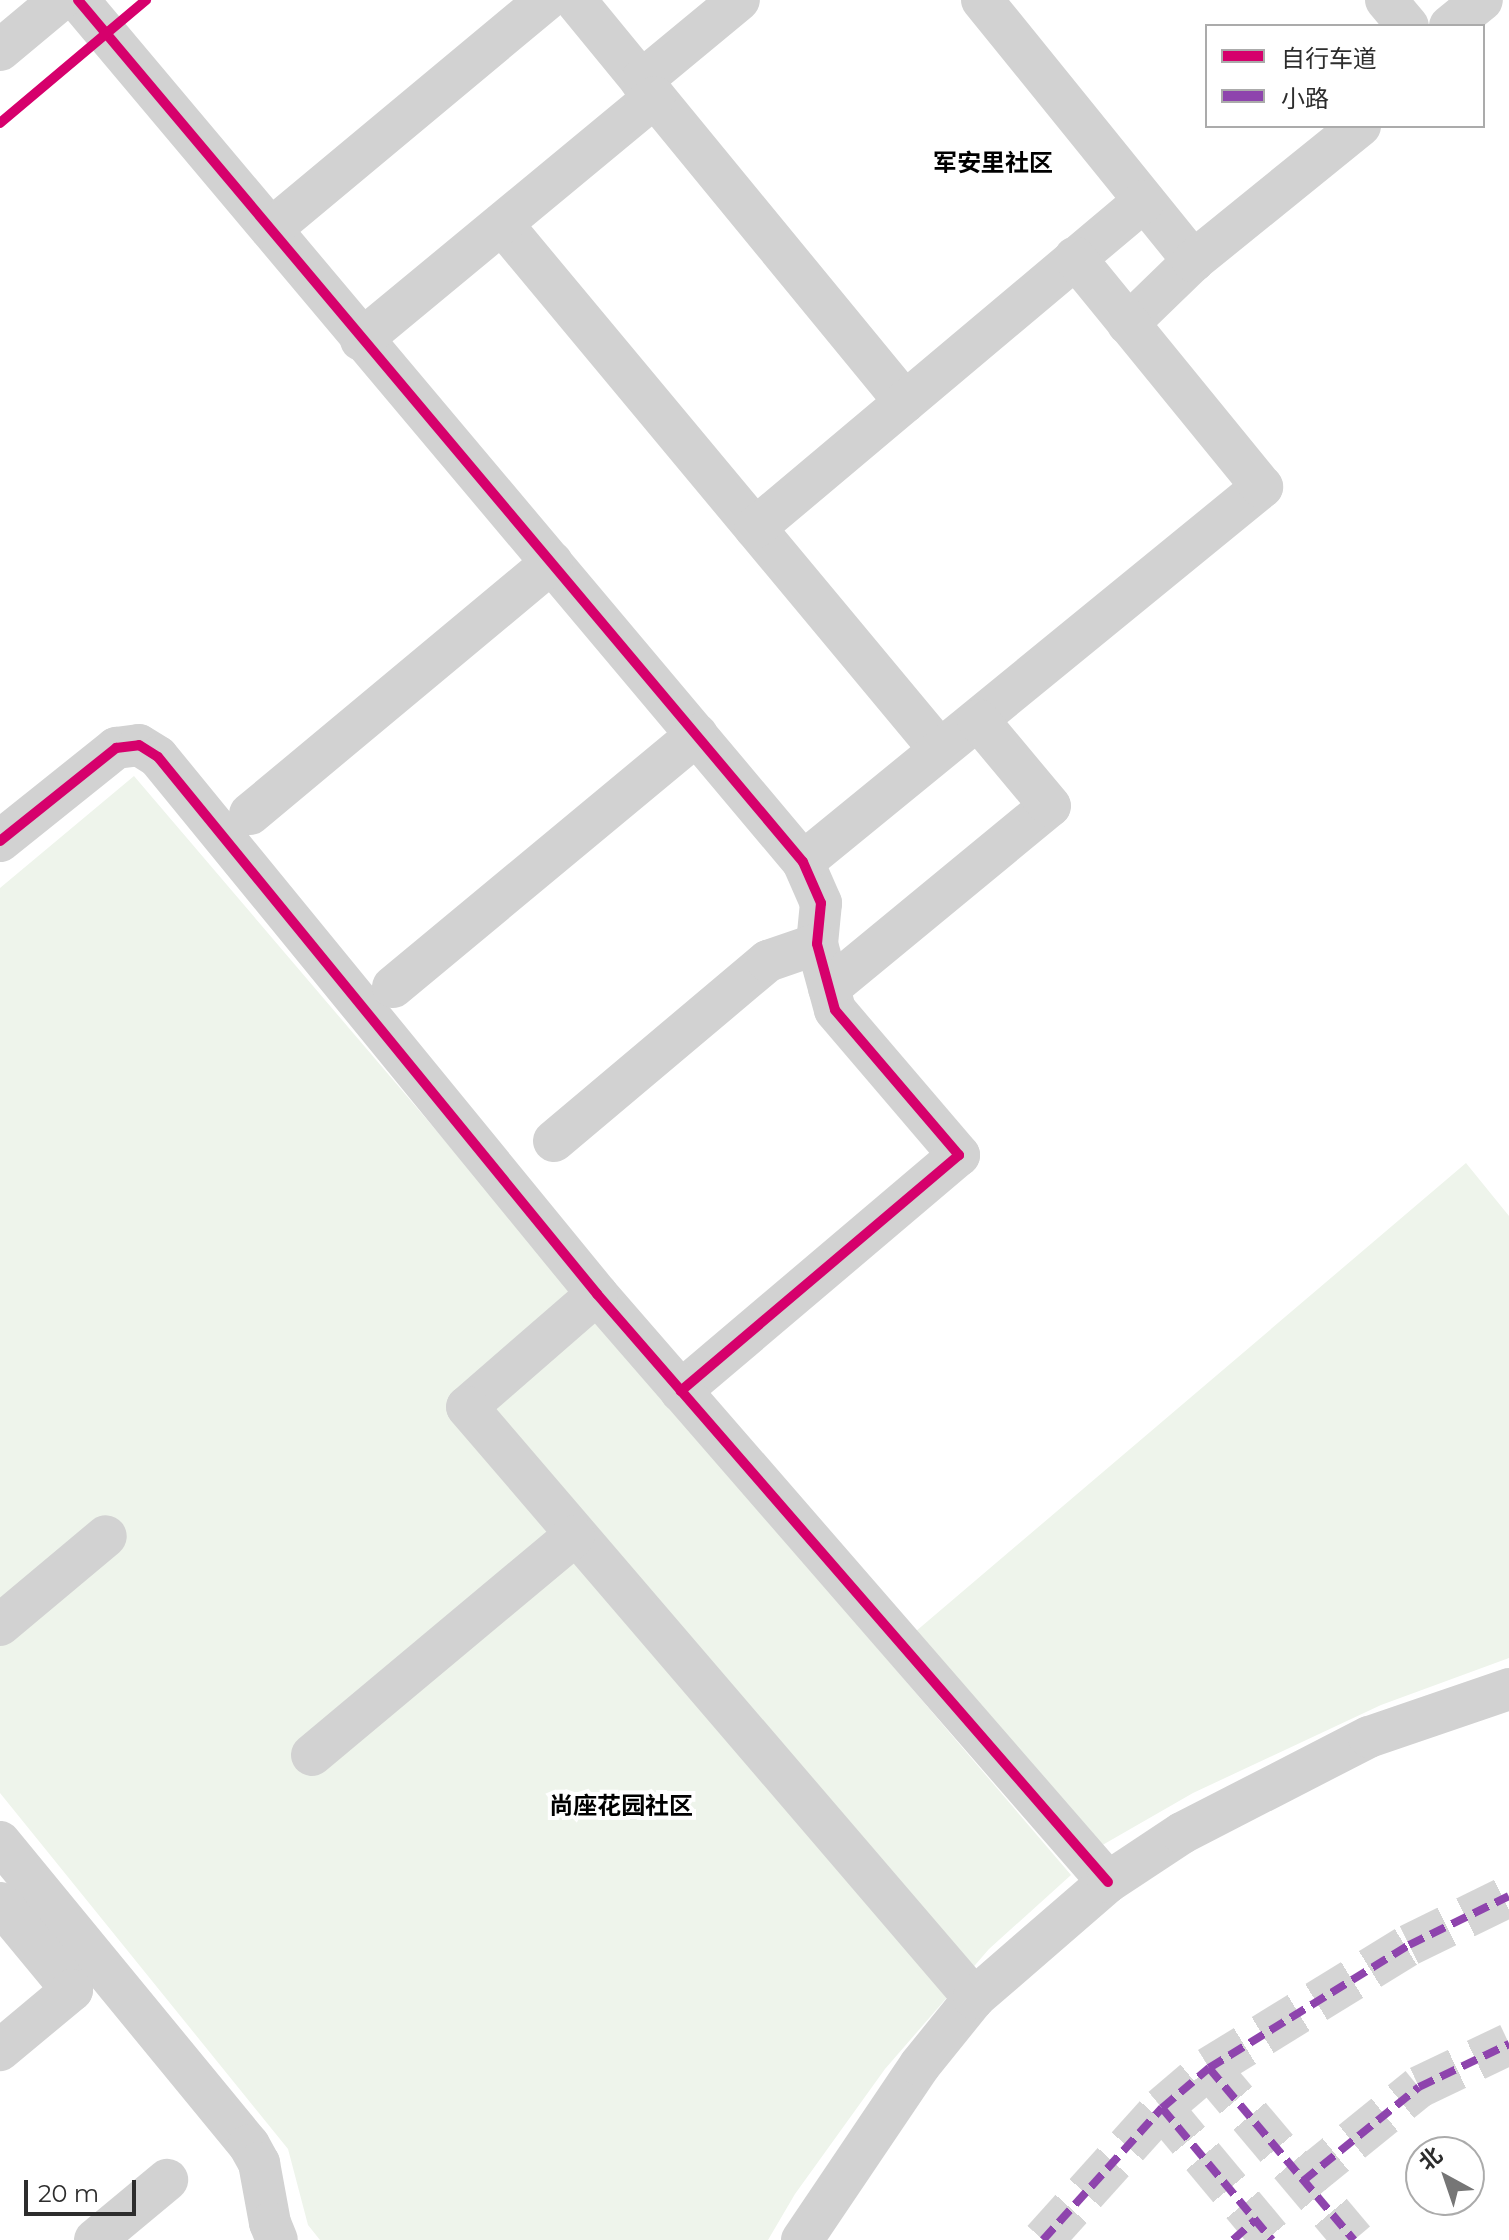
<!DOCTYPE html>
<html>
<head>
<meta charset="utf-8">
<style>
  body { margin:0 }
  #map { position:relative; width:1509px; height:2240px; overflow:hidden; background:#fff; font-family:Montserrat,"Noto Sans SC",sans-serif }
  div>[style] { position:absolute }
  .green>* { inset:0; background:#eef4eb }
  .minor-tunnel>* { height:42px; margin-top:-21px; transform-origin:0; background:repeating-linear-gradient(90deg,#d5d5d5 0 42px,transparent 0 63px) }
  .minor>* { height:42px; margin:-21px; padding:0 21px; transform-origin:21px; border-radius:21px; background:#d2d2d2 }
  .quiet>* { height:8px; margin-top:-4px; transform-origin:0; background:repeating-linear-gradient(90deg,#8e44ad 0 16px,transparent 0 24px) }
  .cycleway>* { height:10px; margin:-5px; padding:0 5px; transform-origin:5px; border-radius:5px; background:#d6006c }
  span { translate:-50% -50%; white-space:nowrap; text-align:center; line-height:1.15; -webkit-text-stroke:8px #fff; paint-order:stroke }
  .quarter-label { font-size:24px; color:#000; font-weight:700 }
  .legend { position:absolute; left:1205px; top:24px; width:280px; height:104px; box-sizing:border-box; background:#fff; border:2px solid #ababab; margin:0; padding:10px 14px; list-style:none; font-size:24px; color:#2d2d2d }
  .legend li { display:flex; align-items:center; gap:16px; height:40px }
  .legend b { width:40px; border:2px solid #ababab }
  .north { position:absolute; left:1405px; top:2136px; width:80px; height:80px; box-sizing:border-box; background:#fff; border:2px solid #ababab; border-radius:50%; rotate:320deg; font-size:22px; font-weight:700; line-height:32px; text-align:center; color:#2d2d2d }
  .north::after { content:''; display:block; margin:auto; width:28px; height:36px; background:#767676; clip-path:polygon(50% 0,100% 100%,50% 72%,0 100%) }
  .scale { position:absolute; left:24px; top:2180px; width:112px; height:36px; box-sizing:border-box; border:4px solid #2d2d2d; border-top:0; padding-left:10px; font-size:24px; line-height:28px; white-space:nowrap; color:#2d2d2d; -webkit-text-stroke:6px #fff; paint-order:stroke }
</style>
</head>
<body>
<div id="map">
  <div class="green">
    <div style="clip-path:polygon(134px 776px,1071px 1875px,989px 1949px,885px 2069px,795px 2194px,768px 2240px,320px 2240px,308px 2225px,288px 2149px,0 1793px,0 888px)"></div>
    <div style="clip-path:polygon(1466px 1163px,1509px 1216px,1509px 1658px,1381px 1705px,1193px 1793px,1099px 1847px,915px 1632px)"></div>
  </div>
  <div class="minor-tunnel">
    <div style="left:1209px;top:2068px;width:225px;rotate:49.9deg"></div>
    <div style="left:1162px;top:2108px;width:172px;rotate:50.2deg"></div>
    <div style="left:1303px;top:2181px;width:149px;rotate:-39deg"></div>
    <div style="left:1419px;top:2087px;width:100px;rotate:-25.5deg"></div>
    <div style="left:1043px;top:2240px;width:178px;rotate:-48deg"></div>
    <div style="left:1162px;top:2108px;width:62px;rotate:-40.4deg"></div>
    <div style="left:1209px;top:2068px;width:235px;rotate:-31.6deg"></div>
    <div style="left:1409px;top:1945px;width:111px;rotate:-26.1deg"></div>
  </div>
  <div class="minor">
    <div style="left:78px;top:0;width:1126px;rotate:49.93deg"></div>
    <div style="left:803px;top:862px;width:45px;rotate:66.3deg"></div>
    <div style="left:821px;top:903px;width:41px;rotate:95.6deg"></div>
    <div style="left:817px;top:944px;width:68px;rotate:74.7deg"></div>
    <div style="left:835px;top:1010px;width:191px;rotate:49.5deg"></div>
    <div style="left:959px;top:1155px;width:365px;rotate:139.7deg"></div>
    <div style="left:575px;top:0;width:520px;rotate:50.62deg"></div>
    <div style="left:982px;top:0;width:336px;rotate:51deg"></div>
    <div style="left:1386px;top:0;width:34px;rotate:50deg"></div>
    <div style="left:1450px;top:26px;width:41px;rotate:-39.1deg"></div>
    <div style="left:0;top:50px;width:78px;rotate:-39.8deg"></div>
    <div style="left:641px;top:81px;width:127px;rotate:-39.6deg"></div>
    <div style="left:502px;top:224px;width:684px;rotate:50.22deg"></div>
    <div style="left:271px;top:229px;width:358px;rotate:-39.8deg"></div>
    <div style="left:1128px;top:324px;width:91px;rotate:-44.1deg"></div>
    <div style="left:1193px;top:261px;width:215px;rotate:-39deg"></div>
    <div style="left:361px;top:340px;width:381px;rotate:-39.6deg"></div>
    <div style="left:755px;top:528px;width:508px;rotate:-40.05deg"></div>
    <div style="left:250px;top:814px;width:393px;rotate:-39.8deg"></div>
    <div style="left:0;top:841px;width:149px;rotate:-38.7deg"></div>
    <div style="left:116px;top:748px;width:23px;rotate:-7deg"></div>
    <div style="left:139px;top:745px;width:22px;rotate:32deg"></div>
    <div style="left:158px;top:757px;width:694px;rotate:50.73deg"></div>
    <div style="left:597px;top:1294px;width:779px;rotate:49.01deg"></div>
    <div style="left:803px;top:862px;width:593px;rotate:-39.25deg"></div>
    <div style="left:1262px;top:487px;width:296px;rotate:-129.2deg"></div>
    <div style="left:393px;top:987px;width:395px;rotate:-39.7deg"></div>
    <div style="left:829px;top:988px;width:286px;rotate:-39.5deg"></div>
    <div style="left:1050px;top:806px;width:112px;rotate:-129.9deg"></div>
    <div style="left:554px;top:1141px;width:280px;rotate:-40.1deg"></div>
    <div style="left:768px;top:961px;width:52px;rotate:-19.1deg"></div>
    <div style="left:597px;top:1294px;width:172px;rotate:139deg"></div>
    <div style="left:467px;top:1407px;width:779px;rotate:49.37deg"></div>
    <div style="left:0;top:1625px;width:138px;rotate:-40deg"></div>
    <div style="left:312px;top:1755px;width:341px;rotate:-39.9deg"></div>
    <div style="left:0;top:1842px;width:392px;rotate:50.6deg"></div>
    <div style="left:249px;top:2145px;width:21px;rotate:61deg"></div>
    <div style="left:259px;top:2163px;width:61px;rotate:79.6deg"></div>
    <div style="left:270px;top:2223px;width:18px;rotate:68deg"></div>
    <div style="left:0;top:1903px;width:113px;rotate:50.4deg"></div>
    <div style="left:72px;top:1990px;width:94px;rotate:140.2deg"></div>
    <div style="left:95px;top:2240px;width:94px;rotate:-39.8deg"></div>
    <div style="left:802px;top:2240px;width:211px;rotate:-56deg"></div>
    <div style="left:920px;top:2065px;width:86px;rotate:-51.1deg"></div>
    <div style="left:974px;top:1998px;width:177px;rotate:-40.9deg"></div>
    <div style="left:1108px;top:1882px;width:89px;rotate:-33.5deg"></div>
    <div style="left:1182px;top:1833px;width:210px;rotate:-27.2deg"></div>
    <div style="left:1369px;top:1737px;width:148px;rotate:-18.9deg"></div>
  </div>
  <div class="quiet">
    <div style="left:1209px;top:2068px;width:225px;rotate:49.9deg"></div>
    <div style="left:1162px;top:2108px;width:172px;rotate:50.2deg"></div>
    <div style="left:1303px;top:2181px;width:149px;rotate:-39deg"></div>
    <div style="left:1419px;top:2087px;width:100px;rotate:-25.5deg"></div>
    <div style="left:1043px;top:2240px;width:178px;rotate:-48deg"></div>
    <div style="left:1162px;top:2108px;width:62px;rotate:-40.4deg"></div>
    <div style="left:1209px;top:2068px;width:235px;rotate:-31.6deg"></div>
    <div style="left:1409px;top:1945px;width:111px;rotate:-26.1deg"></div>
    <div style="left:1233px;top:2240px;width:30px;rotate:-42deg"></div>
  </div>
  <div class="cycleway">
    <div style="left:78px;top:0;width:1126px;rotate:49.93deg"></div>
    <div style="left:803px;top:862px;width:45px;rotate:66.3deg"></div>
    <div style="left:821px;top:903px;width:41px;rotate:95.6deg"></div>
    <div style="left:817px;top:944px;width:68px;rotate:74.7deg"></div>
    <div style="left:835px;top:1010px;width:191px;rotate:49.5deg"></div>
    <div style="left:959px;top:1155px;width:365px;rotate:139.7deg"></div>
    <div style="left:0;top:123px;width:191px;rotate:-40.1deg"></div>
    <div style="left:0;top:841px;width:149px;rotate:-38.7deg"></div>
    <div style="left:116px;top:748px;width:23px;rotate:-7deg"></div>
    <div style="left:139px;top:745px;width:22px;rotate:32deg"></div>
    <div style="left:158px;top:757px;width:694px;rotate:50.73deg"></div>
    <div style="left:597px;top:1294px;width:779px;rotate:49.01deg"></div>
  </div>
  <div class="quarter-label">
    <span style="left:993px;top:163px">军安里社区</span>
    <span style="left:621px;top:1806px">尚座花园社区</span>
  </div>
  <ul class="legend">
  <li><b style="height:10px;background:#d6006c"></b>自行车道</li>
  <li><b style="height:10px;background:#8e44ad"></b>小路</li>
  </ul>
  <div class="north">北</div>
  <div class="scale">20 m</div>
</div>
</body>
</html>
